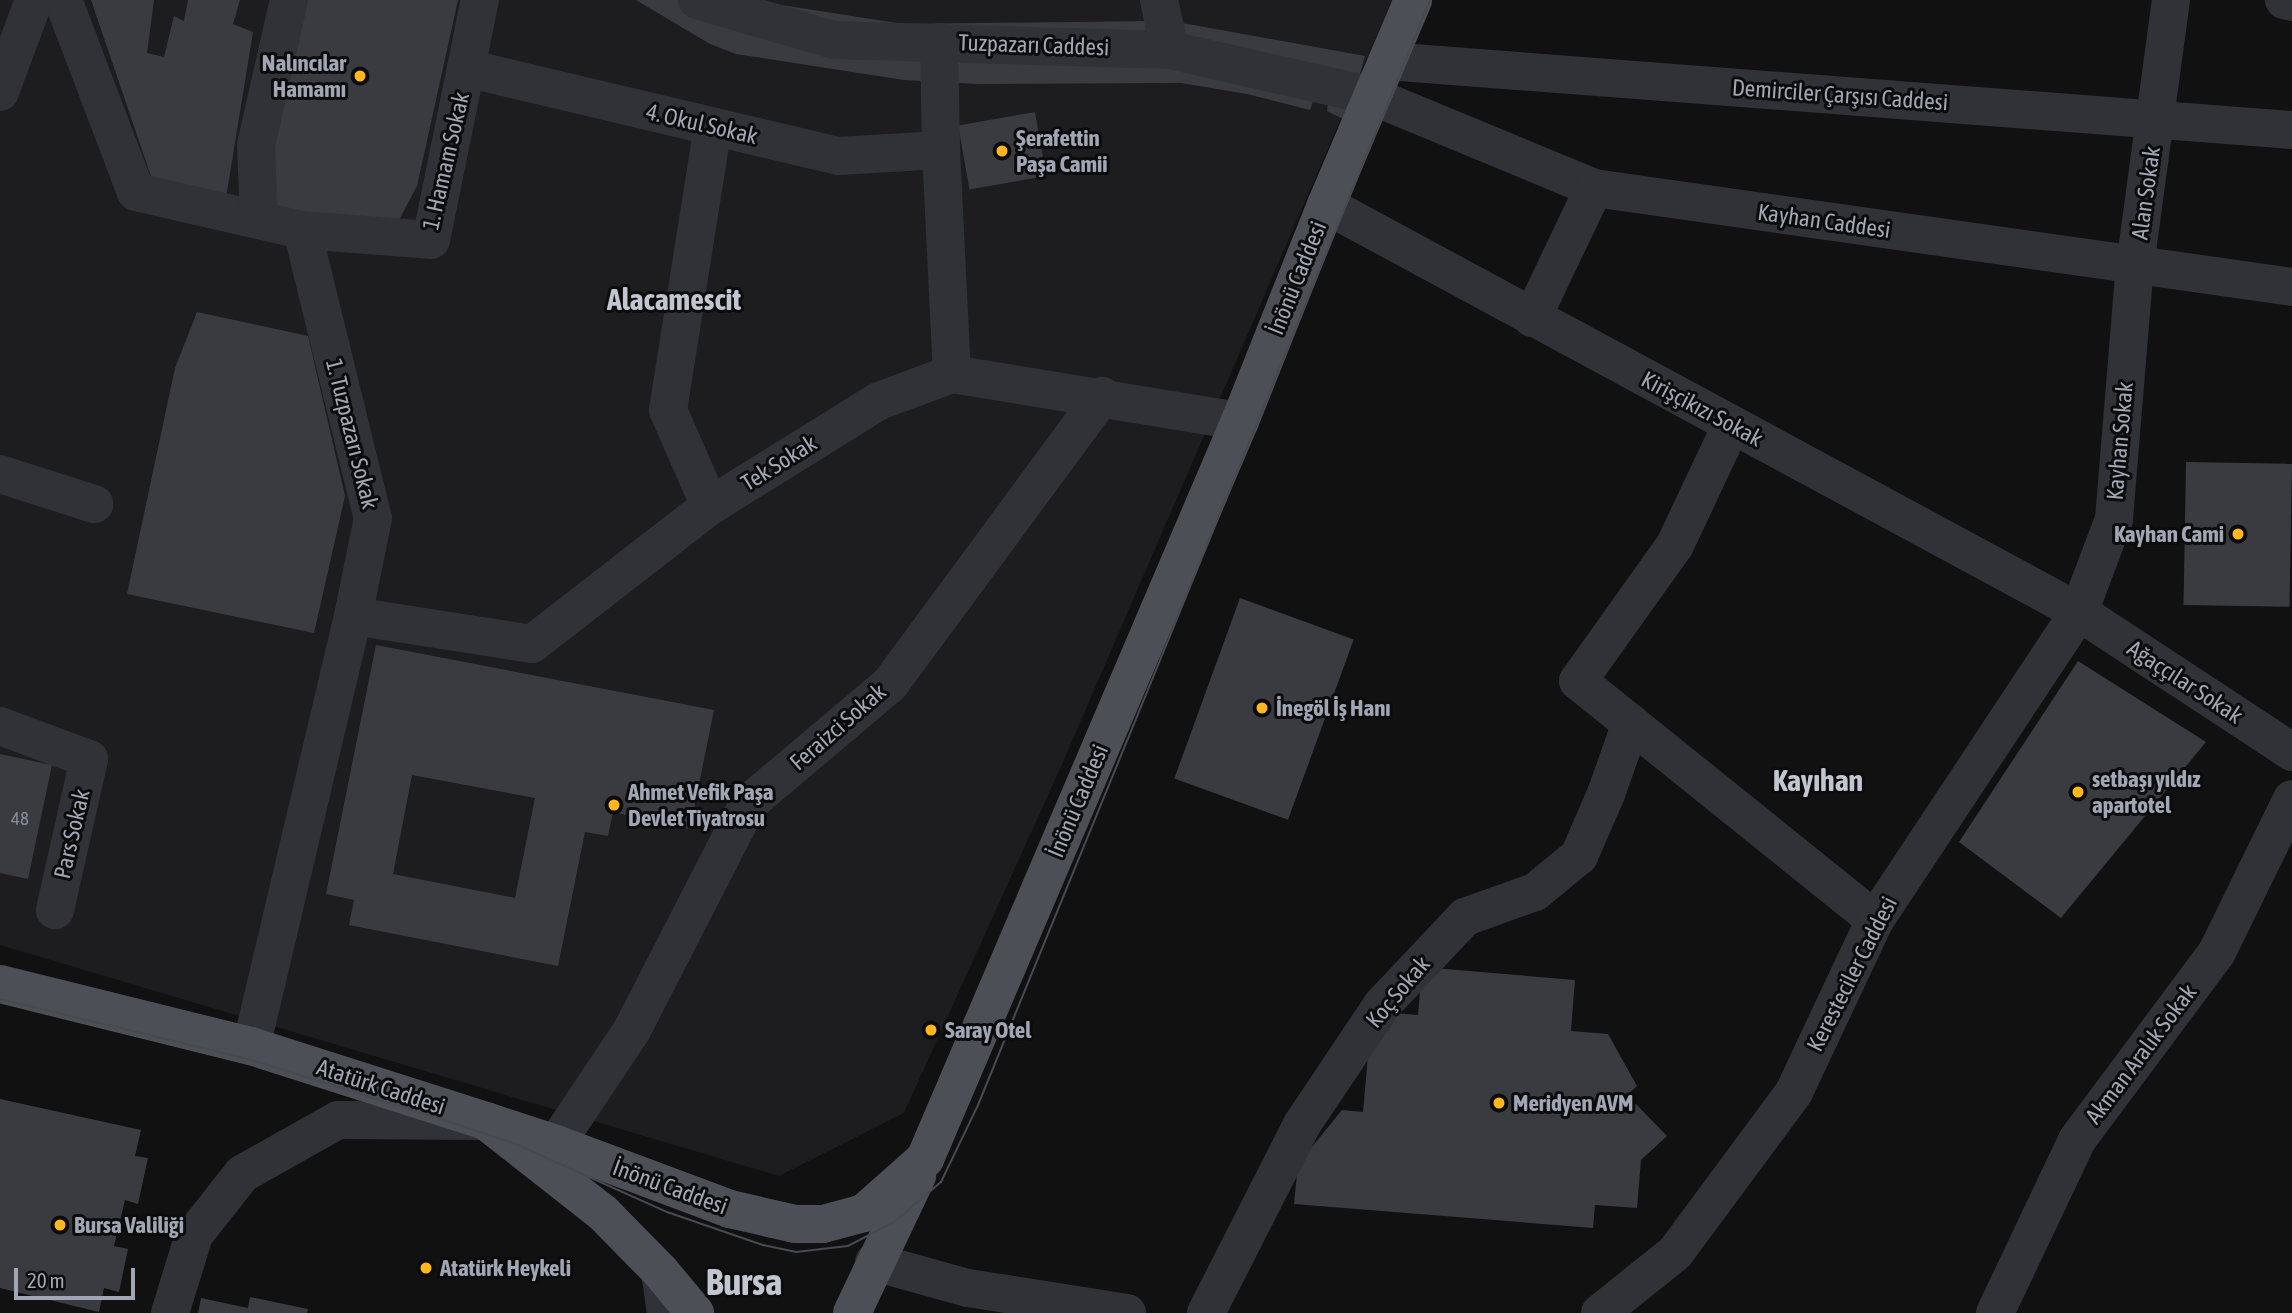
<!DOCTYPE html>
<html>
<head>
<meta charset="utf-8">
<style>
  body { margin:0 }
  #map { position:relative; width:2292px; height:1313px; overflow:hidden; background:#111112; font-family:"Asap Condensed",sans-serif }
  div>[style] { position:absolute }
  .built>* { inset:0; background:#1d1d20 }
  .building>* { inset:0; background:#3a3b41; transform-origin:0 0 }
  .street>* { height:38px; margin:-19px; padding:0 19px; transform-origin:19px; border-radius:19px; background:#313238 }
  .primary>* { height:38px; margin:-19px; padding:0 19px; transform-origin:19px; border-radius:19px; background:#4d4f57 }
  .tram>* { height:2px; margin:-1px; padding:0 1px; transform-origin:1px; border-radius:1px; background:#484a51 }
  .dots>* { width:19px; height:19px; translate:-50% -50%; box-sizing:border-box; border:4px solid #0c0c0d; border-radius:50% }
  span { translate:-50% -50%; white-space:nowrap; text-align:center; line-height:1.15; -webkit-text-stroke:6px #0c0c0d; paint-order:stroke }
  .number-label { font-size:19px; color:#878b98 }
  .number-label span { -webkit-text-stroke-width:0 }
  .street-label { font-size:23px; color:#a1a6b5 }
  .poi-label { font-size:23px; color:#a1a6b5; font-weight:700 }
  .right { translate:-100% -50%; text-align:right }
  .left { translate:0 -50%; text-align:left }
  .district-label { font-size:30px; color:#c2c6d0; font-weight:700 }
  .town-label { font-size:37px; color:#c2c6d0; font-weight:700 }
  .scale { position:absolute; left:14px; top:1268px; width:121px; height:32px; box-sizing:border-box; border:4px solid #a1a6b5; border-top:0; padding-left:9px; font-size:21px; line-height:24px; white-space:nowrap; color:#a1a6b5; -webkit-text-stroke:5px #0c0c0d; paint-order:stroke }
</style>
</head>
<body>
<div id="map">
  <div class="built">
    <div style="clip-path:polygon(0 0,1392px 0,1063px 762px,904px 1113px,779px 1176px,0 945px)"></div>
  </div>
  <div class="building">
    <div style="clip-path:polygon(91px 0,154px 0,147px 53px,164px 57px,174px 16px,184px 21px,188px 0,240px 0,233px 24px,253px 32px,225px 204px,155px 188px)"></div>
    <div style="clip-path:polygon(296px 0,458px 0,417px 186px,391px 235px,261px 217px)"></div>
    <div style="clip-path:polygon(636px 0,749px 0,903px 24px,1152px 21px,1188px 24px,1365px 56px,1347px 121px,1327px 111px,1328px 104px,1314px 98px,1310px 110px,1247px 94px,1181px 83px,978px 84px,904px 80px,736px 54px,710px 44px)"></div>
    <div style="left:1035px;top:112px;width:65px;height:78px;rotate:80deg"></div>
    <div style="clip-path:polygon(197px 312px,308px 336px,345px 496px,314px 633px,127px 594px,175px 368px)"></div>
    <div style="left:2186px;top:462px;width:106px;height:143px;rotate:1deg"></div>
    <div style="left:1240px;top:598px;width:121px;height:192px;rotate:20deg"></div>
    <div style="clip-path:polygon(evenodd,376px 645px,714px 710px,690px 829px,613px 812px,608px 836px,585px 832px,558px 966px,349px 925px,354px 900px,326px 894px,376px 645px,412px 775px,535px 798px,515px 898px,393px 874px,412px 775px)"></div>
    <div style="clip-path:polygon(2078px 661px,2206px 742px,2061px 918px,1959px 842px)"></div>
    <div style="clip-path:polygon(0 754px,52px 765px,28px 879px,0 873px)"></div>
    <div style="clip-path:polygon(1422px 967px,1575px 980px,1571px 1031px,1608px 1034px,1637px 1086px,1627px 1095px,1667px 1136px,1641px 1160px,1637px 1208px,1595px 1205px,1593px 1228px,1294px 1204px,1298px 1164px,1342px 1110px,1363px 1112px,1372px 1011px,1418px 1015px)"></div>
    <div style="clip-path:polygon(0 1099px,141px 1130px,135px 1156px,148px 1158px,138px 1204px,125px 1200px,114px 1246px,128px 1249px,119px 1292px,104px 1288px,99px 1312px,0 1288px)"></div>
    <div style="clip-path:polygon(250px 1297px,308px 1309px,307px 1313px,198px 1313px,201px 1298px,248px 1308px)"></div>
  </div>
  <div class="street">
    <div style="left:63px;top:0;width:205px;rotate:69.2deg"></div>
    <div style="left:136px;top:192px;width:170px;rotate:12.9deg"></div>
    <div style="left:302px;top:230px;width:297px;rotate:76.2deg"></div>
    <div style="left:373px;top:518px;width:100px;rotate:101.5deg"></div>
    <div style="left:353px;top:616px;width:442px;rotate:103.3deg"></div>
    <div style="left:697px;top:0;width:143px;rotate:16.3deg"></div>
    <div style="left:834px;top:40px;width:336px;rotate:1.7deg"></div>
    <div style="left:1170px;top:50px;width:207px;rotate:12.8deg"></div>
    <div style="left:1372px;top:96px;width:240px;rotate:22.5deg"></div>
    <div style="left:1594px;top:188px;width:705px;rotate:8.07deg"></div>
    <div style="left:1159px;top:0;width:51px;rotate:77.6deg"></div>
    <div style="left:2284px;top:0;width:8px;rotate:14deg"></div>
    <div style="left:939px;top:42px;width:108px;rotate:88.9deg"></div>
    <div style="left:1387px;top:61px;width:908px;rotate:4.36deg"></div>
    <div style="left:466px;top:68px;width:382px;rotate:13.3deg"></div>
    <div style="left:838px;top:156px;width:103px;rotate:-3.3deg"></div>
    <div style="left:941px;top:150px;width:224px;rotate:87.2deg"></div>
    <div style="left:0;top:92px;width:98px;rotate:-69.7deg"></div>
    <div style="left:1326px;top:205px;width:856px;rotate:28.39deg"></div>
    <div style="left:2079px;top:612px;width:255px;rotate:33.3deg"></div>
    <div style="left:259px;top:220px;width:75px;rotate:-92.3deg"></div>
    <div style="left:256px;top:145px;width:149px;rotate:-77.2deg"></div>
    <div style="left:302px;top:230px;width:129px;rotate:4.4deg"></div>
    <div style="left:431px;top:240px;width:245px;rotate:-78.5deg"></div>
    <div style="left:1532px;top:318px;width:144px;rotate:-64.5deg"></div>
    <div style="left:1731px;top:426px;width:132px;rotate:115.2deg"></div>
    <div style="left:1675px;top:545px;width:167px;rotate:125.5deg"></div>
    <div style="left:1578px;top:681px;width:381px;rotate:38.8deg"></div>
    <div style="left:0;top:474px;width:99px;rotate:17.7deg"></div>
    <div style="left:710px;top:506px;width:105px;rotate:-113.6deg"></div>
    <div style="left:668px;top:410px;width:287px;rotate:-81deg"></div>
    <div style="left:353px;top:616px;width:181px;rotate:8.9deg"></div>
    <div style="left:532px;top:644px;width:225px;rotate:-37.8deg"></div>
    <div style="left:710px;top:506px;width:199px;rotate:-31.9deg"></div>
    <div style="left:879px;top:401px;width:78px;rotate:-20.3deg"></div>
    <div style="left:952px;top:374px;width:292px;rotate:9.3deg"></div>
    <div style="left:0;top:726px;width:95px;rotate:20.3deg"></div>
    <div style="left:89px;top:759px;width:155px;rotate:102.7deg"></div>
    <div style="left:556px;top:1144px;width:137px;rotate:-56.3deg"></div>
    <div style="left:632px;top:1030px;width:254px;rotate:-62.8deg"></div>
    <div style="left:748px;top:804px;width:186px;rotate:-40.2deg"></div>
    <div style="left:890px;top:684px;width:358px;rotate:-53.6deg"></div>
    <div style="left:874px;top:1262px;width:98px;rotate:15.5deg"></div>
    <div style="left:968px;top:1288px;width:161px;rotate:8.9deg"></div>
    <div style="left:660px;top:1271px;width:42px;rotate:81.9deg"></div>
    <div style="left:170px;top:1313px;width:82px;rotate:-72.9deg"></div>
    <div style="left:194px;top:1235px;width:78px;rotate:-51.8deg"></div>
    <div style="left:242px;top:1174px;width:110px;rotate:-29.4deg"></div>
    <div style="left:338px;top:1120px;width:141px;rotate:0.4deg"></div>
    <div style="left:1206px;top:1313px;width:213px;rotate:-63deg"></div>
    <div style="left:1303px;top:1123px;width:142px;rotate:-56.2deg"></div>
    <div style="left:1382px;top:1005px;width:121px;rotate:-46.7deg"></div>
    <div style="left:1465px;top:917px;width:74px;rotate:-19.7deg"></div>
    <div style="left:1535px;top:892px;width:57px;rotate:-39.3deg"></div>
    <div style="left:1579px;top:856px;width:68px;rotate:-66.5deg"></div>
    <div style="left:1606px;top:794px;width:75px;rotate:-70.6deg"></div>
    <div style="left:1600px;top:1313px;width:96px;rotate:-38.7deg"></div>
    <div style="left:1675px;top:1253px;width:200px;rotate:-53.5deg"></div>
    <div style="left:1794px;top:1092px;width:190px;rotate:-64.8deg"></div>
    <div style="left:1875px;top:920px;width:369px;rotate:-56.5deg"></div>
    <div style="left:2079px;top:612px;width:99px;rotate:-69.4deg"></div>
    <div style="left:2114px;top:519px;width:254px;rotate:-85.3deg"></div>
    <div style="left:2135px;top:266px;width:268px;rotate:-82.3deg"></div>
    <div style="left:1995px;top:1313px;width:191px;rotate:-64.6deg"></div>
    <div style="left:2077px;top:1140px;width:234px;rotate:-53.3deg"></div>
    <div style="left:2217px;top:952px;width:170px;rotate:-63.9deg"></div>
  </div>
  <div class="primary">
    <div style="left:0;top:984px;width:259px;rotate:13.9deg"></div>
    <div style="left:251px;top:1046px;width:247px;rotate:17.7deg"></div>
    <div style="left:486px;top:1121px;width:149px;rotate:38.2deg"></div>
    <div style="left:603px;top:1213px;width:81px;rotate:45.5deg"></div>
    <div style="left:660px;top:1271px;width:55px;rotate:50.2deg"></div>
    <div style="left:486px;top:1121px;width:74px;rotate:18.2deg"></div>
    <div style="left:556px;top:1144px;width:186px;rotate:20.5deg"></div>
    <div style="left:730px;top:1209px;width:67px;rotate:13deg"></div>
    <div style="left:795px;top:1224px;width:28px"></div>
    <div style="left:823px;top:1224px;width:42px;rotate:-15deg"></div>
    <div style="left:864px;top:1213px;width:81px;rotate:-41.5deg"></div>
    <div style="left:925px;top:1159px;width:802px;rotate:-66.89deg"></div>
    <div style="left:1240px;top:421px;width:232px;rotate:-68.3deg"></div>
    <div style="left:1326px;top:205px;width:223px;rotate:-67deg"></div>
    <div style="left:852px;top:1313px;width:152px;rotate:-64.6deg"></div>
  </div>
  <div class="tram">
    <div style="left:0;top:999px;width:255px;rotate:13.6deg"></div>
    <div style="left:248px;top:1059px;width:215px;rotate:17.3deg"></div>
    <div style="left:453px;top:1123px;width:69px;rotate:18.7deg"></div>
    <div style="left:518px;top:1145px;width:163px;rotate:24.2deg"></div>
    <div style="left:667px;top:1212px;width:102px;rotate:19deg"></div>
    <div style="left:763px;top:1245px;width:34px;rotate:12deg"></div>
    <div style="left:796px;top:1252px;width:52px;rotate:-6.6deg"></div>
    <div style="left:848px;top:1246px;width:52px;rotate:-27.6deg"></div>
    <div style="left:894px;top:1222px;width:62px;rotate:-40.4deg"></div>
    <div style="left:941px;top:1182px;width:85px;rotate:-64.3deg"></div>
    <div style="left:978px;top:1105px;width:1194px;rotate:-67.75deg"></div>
  </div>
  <div class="dots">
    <div style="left:360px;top:76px;background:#ffb71c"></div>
    <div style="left:1002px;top:151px;background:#ffb71c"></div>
    <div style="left:2238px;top:534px;background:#ffb71c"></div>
    <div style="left:1262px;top:708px;background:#ffb71c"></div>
    <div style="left:2078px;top:792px;background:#ffb71c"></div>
    <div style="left:614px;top:805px;background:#ffb71c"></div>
    <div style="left:931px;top:1030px;background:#ffb71c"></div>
    <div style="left:1499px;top:1103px;background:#ffb71c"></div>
    <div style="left:60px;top:1225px;background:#ffb71c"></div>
    <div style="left:426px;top:1268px;background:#ffb71c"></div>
  </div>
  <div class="number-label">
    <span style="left:20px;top:819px">48</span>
  </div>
  <div class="street-label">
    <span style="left:1034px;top:45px;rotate:2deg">Tuzpazarı Caddesi</span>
    <span style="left:1840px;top:95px;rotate:4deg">Demirciler Çarşısı Caddesi</span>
    <span style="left:702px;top:124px;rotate:13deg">4. Okul Sokak</span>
    <span style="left:446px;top:161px;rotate:-77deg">1. Hamam Sokak</span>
    <span style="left:2146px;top:193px;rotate:-82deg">Alan Sokak</span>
    <span style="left:1824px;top:221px;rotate:8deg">Kayhan Caddesi</span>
    <span style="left:1297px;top:278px;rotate:-68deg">İnönü Caddesi</span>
    <span style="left:1702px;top:409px;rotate:28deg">Kirişçikızı Sokak</span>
    <span style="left:352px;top:434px;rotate:76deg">1. Tuzpazarı Sokak</span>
    <span style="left:2120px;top:441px;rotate:-85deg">Kayhan Sokak</span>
    <span style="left:779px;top:463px;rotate:-32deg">Tek Sokak</span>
    <span style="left:2185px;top:682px;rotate:33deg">Ağaççılar Sokak</span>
    <span style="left:838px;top:727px;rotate:-41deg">Feraizci Sokak</span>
    <span style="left:1078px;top:801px;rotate:-67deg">İnönü Caddesi</span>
    <span style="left:72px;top:834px;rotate:-77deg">Pars Sokak</span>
    <span style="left:1852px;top:974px;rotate:-63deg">Keresteciler Caddesi</span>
    <span style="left:1398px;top:992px;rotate:-50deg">Koç Sokak</span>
    <span style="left:2141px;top:1054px;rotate:-53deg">Akman Aralık Sokak</span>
    <span style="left:381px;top:1087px;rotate:18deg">Atatürk Caddesi</span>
    <span style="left:670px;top:1187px;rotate:20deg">İnönü Caddesi</span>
  </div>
  <div class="poi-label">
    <span class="right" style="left:346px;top:76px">Nalıncılar<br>Hamamı</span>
    <span class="left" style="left:1016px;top:151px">Şerafettin<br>Paşa Camii</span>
    <span class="right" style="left:2224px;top:534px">Kayhan Cami</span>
    <span class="left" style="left:1276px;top:708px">İnegöl İş Hanı</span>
    <span class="left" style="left:2092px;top:792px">setbaşı yıldız<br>apartotel</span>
    <span class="left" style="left:628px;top:805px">Ahmet Vefik Paşa<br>Devlet Tiyatrosu</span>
    <span class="left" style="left:945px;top:1030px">Saray Otel</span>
    <span class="left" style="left:1513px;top:1103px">Meridyen AVM</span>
    <span class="left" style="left:74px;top:1225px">Bursa Valiliği</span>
    <span class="left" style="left:440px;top:1268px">Atatürk Heykeli</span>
  </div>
  <div class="district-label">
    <span style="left:674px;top:299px">Alacamescit</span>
    <span style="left:1818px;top:780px">Kayıhan</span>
  </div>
  <div class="town-label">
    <span style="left:744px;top:1282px">Bursa</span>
  </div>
  <div class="scale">20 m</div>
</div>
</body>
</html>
